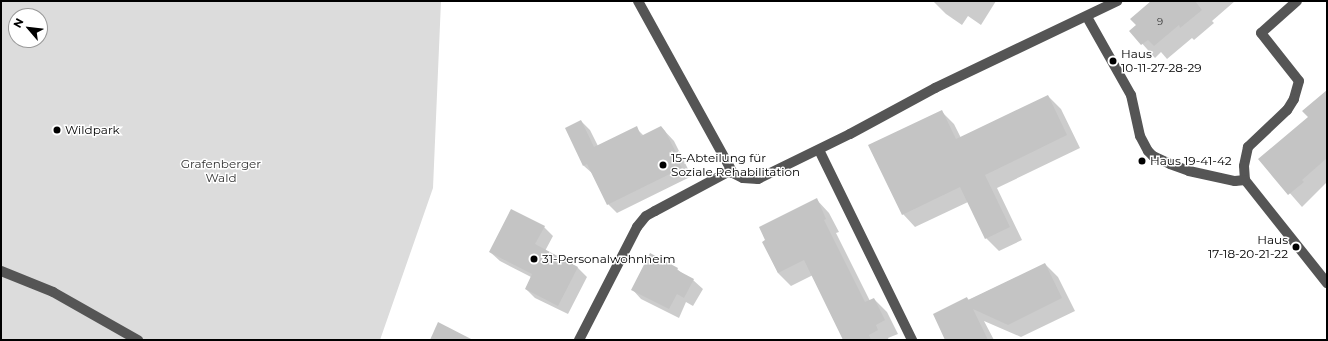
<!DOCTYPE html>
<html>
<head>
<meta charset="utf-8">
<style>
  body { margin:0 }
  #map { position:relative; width:1328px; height:341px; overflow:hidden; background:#fff; font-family:Montserrat,sans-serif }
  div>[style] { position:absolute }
  .green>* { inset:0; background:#dcdcdc }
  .shadow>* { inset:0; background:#0003 }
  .building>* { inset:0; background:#c4c4c4 }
  .minor>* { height:10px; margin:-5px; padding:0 5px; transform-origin:5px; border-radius:5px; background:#555 }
  .dots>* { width:11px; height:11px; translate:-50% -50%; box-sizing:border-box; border:2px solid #fff; border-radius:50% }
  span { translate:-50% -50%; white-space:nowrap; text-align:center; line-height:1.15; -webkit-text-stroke:3px #fff; paint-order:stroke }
  .number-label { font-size:10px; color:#313131 }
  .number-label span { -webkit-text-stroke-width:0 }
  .poi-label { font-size:12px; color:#000 }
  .left { translate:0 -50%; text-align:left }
  .right { translate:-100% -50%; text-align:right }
  .park-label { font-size:12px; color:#333 }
  .frame { position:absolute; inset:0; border:2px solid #000; pointer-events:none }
  .north { position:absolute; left:8px; top:8px; width:40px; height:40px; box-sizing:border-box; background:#fff; border:1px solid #999; border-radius:50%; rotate:298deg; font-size:11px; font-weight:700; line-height:16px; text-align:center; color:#000 }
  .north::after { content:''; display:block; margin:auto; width:14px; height:18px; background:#000; clip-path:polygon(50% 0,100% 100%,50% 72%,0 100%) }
</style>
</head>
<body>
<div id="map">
  <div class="green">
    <div style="clip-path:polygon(evenodd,1px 1px,441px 1px,433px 188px,380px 340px,1px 340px,1px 1px,16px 16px,40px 16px,40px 40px,16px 40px,16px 16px)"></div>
  </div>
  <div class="shadow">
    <div style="clip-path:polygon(933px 1px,996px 1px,981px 25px,968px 16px,962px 25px,946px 14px)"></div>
    <div style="clip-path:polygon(1153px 1px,1235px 1px,1212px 21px,1214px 23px,1194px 40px,1192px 38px,1167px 59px,1161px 52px,1155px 58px,1131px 31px,1137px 26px)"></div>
    <div style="clip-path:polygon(1327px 92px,1327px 182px,1302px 207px,1260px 159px,1309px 117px)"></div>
    <div style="clip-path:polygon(1048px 96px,1061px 109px,1080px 148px,997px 188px,1022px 240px,999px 251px,986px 238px,968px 202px,915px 227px,903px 214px,941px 111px,954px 124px,961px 138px)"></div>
    <div style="clip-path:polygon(581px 121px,590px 130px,598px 146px,636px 128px,644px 136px,661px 127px,674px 141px,689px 171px,688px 172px,690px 177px,617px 213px,608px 204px,593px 174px,584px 166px)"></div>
    <div style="clip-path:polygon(817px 200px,829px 213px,839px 232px,836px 233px,870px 301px,874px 299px,887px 312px,898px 334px,888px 338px,889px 340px,844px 340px,813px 275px,791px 286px,778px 273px,763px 242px)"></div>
    <div style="clip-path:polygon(544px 227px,553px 236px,545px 251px,578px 268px,587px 277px,568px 314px,535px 298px,526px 289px,531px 277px,500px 261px,490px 252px)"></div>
    <div style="clip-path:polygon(1045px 264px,1058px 277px,1075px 311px,1021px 337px,984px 321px,994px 340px,946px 340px,967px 298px,969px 300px)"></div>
    <div style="clip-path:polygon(677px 269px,683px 274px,693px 280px,703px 289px,693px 306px,686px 302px,679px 318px,641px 299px,632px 289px)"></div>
  </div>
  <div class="building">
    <div style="clip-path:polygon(1151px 1px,1195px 1px,1202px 10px,1180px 28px,1179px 25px,1154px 46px,1148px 40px,1141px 45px,1129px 31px,1136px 25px,1130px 19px)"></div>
    <div style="clip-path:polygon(1327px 90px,1327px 158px,1302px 180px,1304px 182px,1288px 195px,1258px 159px,1308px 117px,1302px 111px)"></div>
    <div style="clip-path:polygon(1048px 95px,1067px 135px,985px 175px,1010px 227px,985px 239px,960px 187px,902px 215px,868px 145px,942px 110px,956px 139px)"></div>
    <div style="clip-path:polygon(581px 120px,594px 147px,637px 126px,641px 136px,661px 126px,665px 131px,681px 162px,679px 163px,682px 168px,607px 205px,587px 164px,583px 166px,565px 128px)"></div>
    <div style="clip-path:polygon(817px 198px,826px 219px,824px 220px,865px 302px,874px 298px,885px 320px,876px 325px,878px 330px,869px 335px,871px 340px,843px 340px,804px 260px,778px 273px,762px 242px,765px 240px,759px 227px)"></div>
    <div style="clip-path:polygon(511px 209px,545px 226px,535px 244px,578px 267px,558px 306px,525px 289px,532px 274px,489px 252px)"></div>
    <div style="clip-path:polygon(650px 253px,678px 268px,677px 270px,694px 279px,684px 298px,677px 294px,669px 309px,631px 290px)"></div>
    <div style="clip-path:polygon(1045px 263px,1062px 298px,1008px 325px,973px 309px,988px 340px,945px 340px,933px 314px,967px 297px,968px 300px)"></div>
    <div style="clip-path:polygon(438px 322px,473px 340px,430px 340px)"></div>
  </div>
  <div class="minor">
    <div style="left:638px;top:1px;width:196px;rotate:61.1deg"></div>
    <div style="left:1297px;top:1px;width:48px;rotate:138.4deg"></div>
    <div style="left:1261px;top:33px;width:61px;rotate:51.6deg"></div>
    <div style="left:1299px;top:81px;width:19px;rotate:106deg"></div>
    <div style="left:1294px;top:99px;width:13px;rotate:122deg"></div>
    <div style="left:1287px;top:110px;width:54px;rotate:136.5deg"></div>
    <div style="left:1248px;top:147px;width:19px;rotate:102deg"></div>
    <div style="left:1244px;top:166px;width:14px;rotate:86deg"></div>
    <div style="left:1245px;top:180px;width:132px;rotate:51.5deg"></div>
    <div style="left:1087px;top:17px;width:90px;rotate:60.6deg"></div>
    <div style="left:1131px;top:95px;width:42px;rotate:77.6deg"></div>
    <div style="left:1140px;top:136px;width:17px;rotate:62deg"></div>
    <div style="left:1148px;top:151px;width:7px;rotate:45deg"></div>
    <div style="left:1153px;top:156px;width:19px;rotate:25deg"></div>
    <div style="left:1170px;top:164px;width:20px;rotate:20deg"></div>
    <div style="left:1189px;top:171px;width:47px;rotate:12.3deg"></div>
    <div style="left:1235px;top:181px;width:10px;rotate:-6deg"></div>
    <div style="left:819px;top:150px;width:212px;rotate:63.9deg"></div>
    <div style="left:1px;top:271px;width:56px;rotate:22deg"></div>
    <div style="left:53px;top:292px;width:98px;rotate:29.5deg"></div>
    <div style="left:579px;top:340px;width:127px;rotate:-62.8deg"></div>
    <div style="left:637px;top:227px;width:14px;rotate:-51deg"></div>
    <div style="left:646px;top:216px;width:10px;rotate:-29deg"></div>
    <div style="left:655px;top:211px;width:83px;rotate:-28.1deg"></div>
    <div style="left:728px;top:172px;width:5px;rotate:11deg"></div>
    <div style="left:733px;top:173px;width:11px;rotate:27deg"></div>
    <div style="left:743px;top:178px;width:15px;rotate:4deg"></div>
    <div style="left:758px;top:179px;width:102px;rotate:-26.1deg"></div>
    <div style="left:850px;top:134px;width:97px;rotate:-28.4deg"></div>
    <div style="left:935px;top:88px;width:202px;rotate:-25.5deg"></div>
  </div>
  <div class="dots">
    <div style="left:1113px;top:61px;background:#000"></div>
    <div style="left:57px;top:130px;background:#000"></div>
    <div style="left:1142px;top:161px;background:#000"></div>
    <div style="left:663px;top:165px;background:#000"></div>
    <div style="left:1296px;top:247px;background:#000"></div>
    <div style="left:534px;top:259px;background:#000"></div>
  </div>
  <div class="number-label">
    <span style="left:1160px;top:22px">9</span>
  </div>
  <div class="poi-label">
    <span class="left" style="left:1121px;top:61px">Haus<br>10-11-27-28-29</span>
    <span class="left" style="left:65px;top:130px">Wildpark</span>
    <span class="left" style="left:671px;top:165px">15-Abteilung für<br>Soziale Rehabilitation</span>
    <span class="left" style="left:1150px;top:161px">Haus 19-41-42</span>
    <span class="right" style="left:1288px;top:247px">Haus<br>17-18-20-21-22</span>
    <span class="left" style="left:542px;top:259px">31-Personalwohnheim</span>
  </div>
  <div class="park-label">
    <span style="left:221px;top:171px">Grafenberger<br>Wald</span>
  </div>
  <div class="frame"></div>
  <div class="north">N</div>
</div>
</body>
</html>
